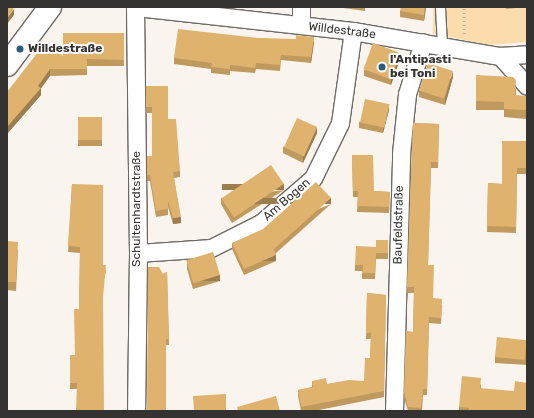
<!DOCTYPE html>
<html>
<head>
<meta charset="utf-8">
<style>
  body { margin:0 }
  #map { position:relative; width:534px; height:418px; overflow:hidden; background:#f9f4ee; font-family:Rubik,sans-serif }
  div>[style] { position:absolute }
  .green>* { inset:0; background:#fcdcad }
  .path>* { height:2.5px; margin-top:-1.25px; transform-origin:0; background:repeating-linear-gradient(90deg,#b4b0ac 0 1px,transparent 0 4px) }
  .roads { filter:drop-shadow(1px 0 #6e6a65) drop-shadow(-1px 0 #6e6a65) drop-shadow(0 1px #6e6a65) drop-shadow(0 -1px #6e6a65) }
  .lane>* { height:9px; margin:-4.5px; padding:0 4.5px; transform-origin:4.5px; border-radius:4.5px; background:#fff }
  .street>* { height:17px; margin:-8.5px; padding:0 8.5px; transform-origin:8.5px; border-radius:8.5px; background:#fff }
  .secondary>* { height:22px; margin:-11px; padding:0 11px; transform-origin:11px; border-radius:11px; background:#fff }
  .wall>* { inset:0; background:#c0995f; transform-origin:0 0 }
  .shaded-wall>* { inset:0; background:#9c7d4d; transform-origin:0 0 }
  .building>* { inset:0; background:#dfb26e; transform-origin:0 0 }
  .dots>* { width:11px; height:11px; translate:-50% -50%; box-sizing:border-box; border:2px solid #fff; border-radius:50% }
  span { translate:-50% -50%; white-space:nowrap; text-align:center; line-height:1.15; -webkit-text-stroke:4px #fff; paint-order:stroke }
  .street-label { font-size:12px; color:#353331 }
  .poi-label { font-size:12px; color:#353331; font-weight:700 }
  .left { translate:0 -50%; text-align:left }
  .frame { position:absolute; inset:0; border:8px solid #353331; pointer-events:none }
</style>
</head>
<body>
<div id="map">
  <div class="green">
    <div style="clip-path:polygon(433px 7px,527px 7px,527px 42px,491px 45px,433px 34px)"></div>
  </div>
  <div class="path">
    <div style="left:464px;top:34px;width:27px;rotate:-90deg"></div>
  </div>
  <div class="roads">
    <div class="lane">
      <div style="left:440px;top:7px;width:39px;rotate:87deg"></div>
    </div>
    <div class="street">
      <div style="left:135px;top:7px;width:246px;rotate:89.3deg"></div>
      <div style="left:138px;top:253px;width:158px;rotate:90.7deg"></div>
      <div style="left:136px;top:7px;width:218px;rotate:6.3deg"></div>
      <div style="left:353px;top:31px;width:149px;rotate:9.7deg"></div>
      <div style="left:500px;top:56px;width:27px;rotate:-4deg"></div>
      <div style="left:301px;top:7px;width:18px;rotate:90deg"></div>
      <div style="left:500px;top:56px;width:40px;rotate:48deg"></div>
      <div style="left:138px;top:253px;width:73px;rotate:-3.9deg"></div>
      <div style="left:211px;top:248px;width:56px;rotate:-26.6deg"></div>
      <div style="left:261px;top:223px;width:69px;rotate:-40.9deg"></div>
      <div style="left:313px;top:178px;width:61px;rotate:-63.9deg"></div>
      <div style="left:340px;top:123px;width:93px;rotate:-82deg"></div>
      <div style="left:394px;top:411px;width:258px;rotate:-88.4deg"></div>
      <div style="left:401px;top:153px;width:59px;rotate:-84.2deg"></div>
      <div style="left:407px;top:94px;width:54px;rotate:-72.9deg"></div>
    </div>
    <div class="secondary">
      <div style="left:7px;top:65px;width:72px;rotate:-53.4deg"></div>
    </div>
  </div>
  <div class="wall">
    <div style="clip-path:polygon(336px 7px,365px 7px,365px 11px)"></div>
    <div style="clip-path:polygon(426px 7px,424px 21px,400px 17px,400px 11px)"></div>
    <div style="clip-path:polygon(506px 7px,525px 7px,506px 9px)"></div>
    <div style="clip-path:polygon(124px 33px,124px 66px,87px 66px,87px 75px,50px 76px,41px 88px,41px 95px,7px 134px,7px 92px,63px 56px)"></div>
    <div style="clip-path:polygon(258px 38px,314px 42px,311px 63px,281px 60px,280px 71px,256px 69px,255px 73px,230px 71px,230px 75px,211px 73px,211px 69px,174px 64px,174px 58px)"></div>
    <div style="clip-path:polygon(400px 59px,391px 85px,364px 76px,364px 70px)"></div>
    <div style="clip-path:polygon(476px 75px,516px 89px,516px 95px,526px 104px,526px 119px,504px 117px,504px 110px,476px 110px)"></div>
    <div style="clip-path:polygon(453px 77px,445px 105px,419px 97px,419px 91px)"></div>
    <div style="clip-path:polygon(146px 86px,168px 119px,180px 171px,180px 177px,174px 178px,181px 223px,173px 224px,168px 207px,168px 215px,156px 217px,150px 181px,147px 181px,147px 156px,152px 156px,152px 113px,146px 113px)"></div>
    <div style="clip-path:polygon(389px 110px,383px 133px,359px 128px,359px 122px)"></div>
    <div style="left:78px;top:117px;width:24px;height:29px"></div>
    <div style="clip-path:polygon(413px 123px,439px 124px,438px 168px,431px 168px,428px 265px,433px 298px,442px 305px,441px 324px,429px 323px,427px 395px,423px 395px,422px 411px,408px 411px,404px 398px,406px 331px,413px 332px,414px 293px,407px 293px,407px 287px)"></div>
    <div style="clip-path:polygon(317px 133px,303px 163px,283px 153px,283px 147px)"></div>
    <div style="clip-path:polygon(527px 141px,527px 174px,517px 174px,516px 233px,487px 232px,488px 183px,502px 184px)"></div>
    <div style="clip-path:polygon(352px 155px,374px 191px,390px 192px,389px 213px,357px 212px,358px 197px,353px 197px)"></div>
    <div style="clip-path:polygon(72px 184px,103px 265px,106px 271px,77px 389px,70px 389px,70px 355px,75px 355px,79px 309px,80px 253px,68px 252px)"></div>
    <div style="clip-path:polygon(284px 190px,232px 223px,221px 204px,221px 198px)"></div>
    <div style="clip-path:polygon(331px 204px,276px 253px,276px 261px,244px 275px,232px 249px,232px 243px)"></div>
    <div style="clip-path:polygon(388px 240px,388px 259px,376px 259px,375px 279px,362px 279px,362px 271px,355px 271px,355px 265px,376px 247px)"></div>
    <div style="clip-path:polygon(7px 241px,18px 250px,16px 291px,7px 290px)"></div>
    <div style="clip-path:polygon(187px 263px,220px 281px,193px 289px,187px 269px)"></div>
    <div style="clip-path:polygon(167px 272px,169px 345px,166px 345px,163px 274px)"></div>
    <div style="clip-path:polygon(367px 293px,386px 295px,384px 397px,314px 411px,301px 411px,298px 396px,298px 390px,312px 387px,312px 381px,327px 384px,364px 381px,370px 358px,371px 339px,366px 339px)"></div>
    <div style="clip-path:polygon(527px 340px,527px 365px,495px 363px,495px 357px)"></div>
    <div style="clip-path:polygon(481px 384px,481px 388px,527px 411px,459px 411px,459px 407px)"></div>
  </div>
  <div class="shaded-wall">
    <div style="clip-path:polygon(425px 7px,426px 7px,424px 21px,424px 15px)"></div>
    <div style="clip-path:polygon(14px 9px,14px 15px,7px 24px,7px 18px)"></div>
    <div style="clip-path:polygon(314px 37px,314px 42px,311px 63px,311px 57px)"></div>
    <div style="clip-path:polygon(400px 53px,400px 59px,391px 85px,391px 79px)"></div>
    <div style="clip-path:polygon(50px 69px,50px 76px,39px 91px,41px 88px,41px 95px,7px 134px,7px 127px)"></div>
    <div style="clip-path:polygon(453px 71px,453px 77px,445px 105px,445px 99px)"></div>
    <div style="clip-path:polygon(389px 104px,389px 110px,383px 133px,383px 127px)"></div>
    <div style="clip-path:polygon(317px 127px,317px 133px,303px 163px,303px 157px)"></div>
    <div style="left:284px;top:184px;width:6px;height:62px;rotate:90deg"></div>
    <div style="left:331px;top:198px;width:6px;height:76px;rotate:90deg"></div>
    <div style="clip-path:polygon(181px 217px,181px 223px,173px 224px,173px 218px)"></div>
    <div style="left:276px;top:255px;width:6px;height:35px;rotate:90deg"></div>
    <div style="left:220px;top:275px;width:6px;height:28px;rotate:90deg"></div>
  </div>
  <div class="building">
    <div style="clip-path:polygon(7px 7px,12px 7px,14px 9px,7px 18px)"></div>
    <div style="clip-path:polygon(401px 7px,425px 7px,424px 15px,400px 11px)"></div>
    <div style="clip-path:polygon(178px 29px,258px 38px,296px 39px,296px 35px,314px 37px,311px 57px,281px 55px,280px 65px,256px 63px,255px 68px,230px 65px,230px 69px,211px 67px,212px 63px,174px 58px)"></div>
    <div style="clip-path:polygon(63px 33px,124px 33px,124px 60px,87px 59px,87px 69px,50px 69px,38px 86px,41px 88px,7px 127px,7px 92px,45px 43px,63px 56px)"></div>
    <div style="left:373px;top:43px;width:29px;height:28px;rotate:20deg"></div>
    <div style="left:428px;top:63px;width:26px;height:29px;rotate:18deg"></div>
    <div style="clip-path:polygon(476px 75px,513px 77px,516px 80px,515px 95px,526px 96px,526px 110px,504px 109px,504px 102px,476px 101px)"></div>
    <div style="clip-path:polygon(146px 86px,168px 86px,168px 119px,176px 119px,180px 171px,173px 172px,181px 217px,173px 218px,168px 201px,168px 209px,156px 211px,150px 175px,147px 175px,147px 156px,152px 156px,152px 107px,146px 107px)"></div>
    <div style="left:365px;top:99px;width:25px;height:24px;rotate:12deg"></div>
    <div style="left:78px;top:117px;width:24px;height:23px"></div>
    <div style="left:297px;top:118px;width:22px;height:32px;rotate:24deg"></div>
    <div style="clip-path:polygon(413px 123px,439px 124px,438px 162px,431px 162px,428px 265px,434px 265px,433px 298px,442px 299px,441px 318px,429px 317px,427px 389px,423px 389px,421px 408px,408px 407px,404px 392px,406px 331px,413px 332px,414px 287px,407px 287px)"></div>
    <div style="clip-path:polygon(502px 141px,527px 141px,527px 168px,517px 168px,516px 227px,487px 226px,488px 183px,502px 184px)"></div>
    <div style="clip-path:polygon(352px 155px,373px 155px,374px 191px,390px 192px,389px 207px,357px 206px,358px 191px,353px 191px)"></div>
    <div style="left:271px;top:165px;width:23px;height:60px;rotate:56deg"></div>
    <div style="clip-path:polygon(316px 182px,331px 198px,274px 249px,276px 255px,244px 269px,232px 243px,263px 229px)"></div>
    <div style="clip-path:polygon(72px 184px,103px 185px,103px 265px,106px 265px,103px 297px,104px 411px,76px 411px,77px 383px,70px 383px,70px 355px,75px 355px,74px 309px,79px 309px,80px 247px,68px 246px)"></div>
    <div style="clip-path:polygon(376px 240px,388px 240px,388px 253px,376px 253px,375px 273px,362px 273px,363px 265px,355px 265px,356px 246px,376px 247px)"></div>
    <div style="clip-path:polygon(7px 241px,18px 242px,16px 282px,7px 282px)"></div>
    <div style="left:213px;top:252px;width:24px;height:28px;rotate:73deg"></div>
    <div style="clip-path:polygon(148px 267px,159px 267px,163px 274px,167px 272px,169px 339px,166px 339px,166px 411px,147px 411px)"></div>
    <div style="clip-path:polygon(367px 293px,386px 295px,384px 391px,301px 407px,298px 390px,313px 387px,312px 381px,326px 378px,327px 384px,349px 380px,364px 381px,365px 358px,370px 358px,371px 333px,366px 333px)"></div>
    <div style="left:497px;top:337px;width:30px;height:20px;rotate:6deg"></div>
    <div style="clip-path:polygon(462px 376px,481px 378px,480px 388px,514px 391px,515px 381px,527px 383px,527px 411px,469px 411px,469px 408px,459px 407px)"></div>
    <div style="clip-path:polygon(226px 394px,226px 411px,194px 411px,193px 396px)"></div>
    <div style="clip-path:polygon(276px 396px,280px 411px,238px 411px,237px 407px)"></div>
  </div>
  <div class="dots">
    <div style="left:20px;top:49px;background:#2a5d7a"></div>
    <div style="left:382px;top:67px;background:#2a5d7a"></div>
  </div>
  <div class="street-label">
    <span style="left:342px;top:31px;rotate:7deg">Willdestraße</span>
    <span style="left:287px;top:200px;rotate:-41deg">Am Bogen</span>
    <span style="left:137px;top:209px;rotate:-90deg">Schultenhardtstraße</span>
    <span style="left:399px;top:225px;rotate:-89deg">Baufeldstraße</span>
  </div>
  <div class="poi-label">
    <span class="left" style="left:28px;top:49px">Willdestraße</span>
    <span class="left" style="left:390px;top:67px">l'Antipasti<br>bei Toni</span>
  </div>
  <div class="frame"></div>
</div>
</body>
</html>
